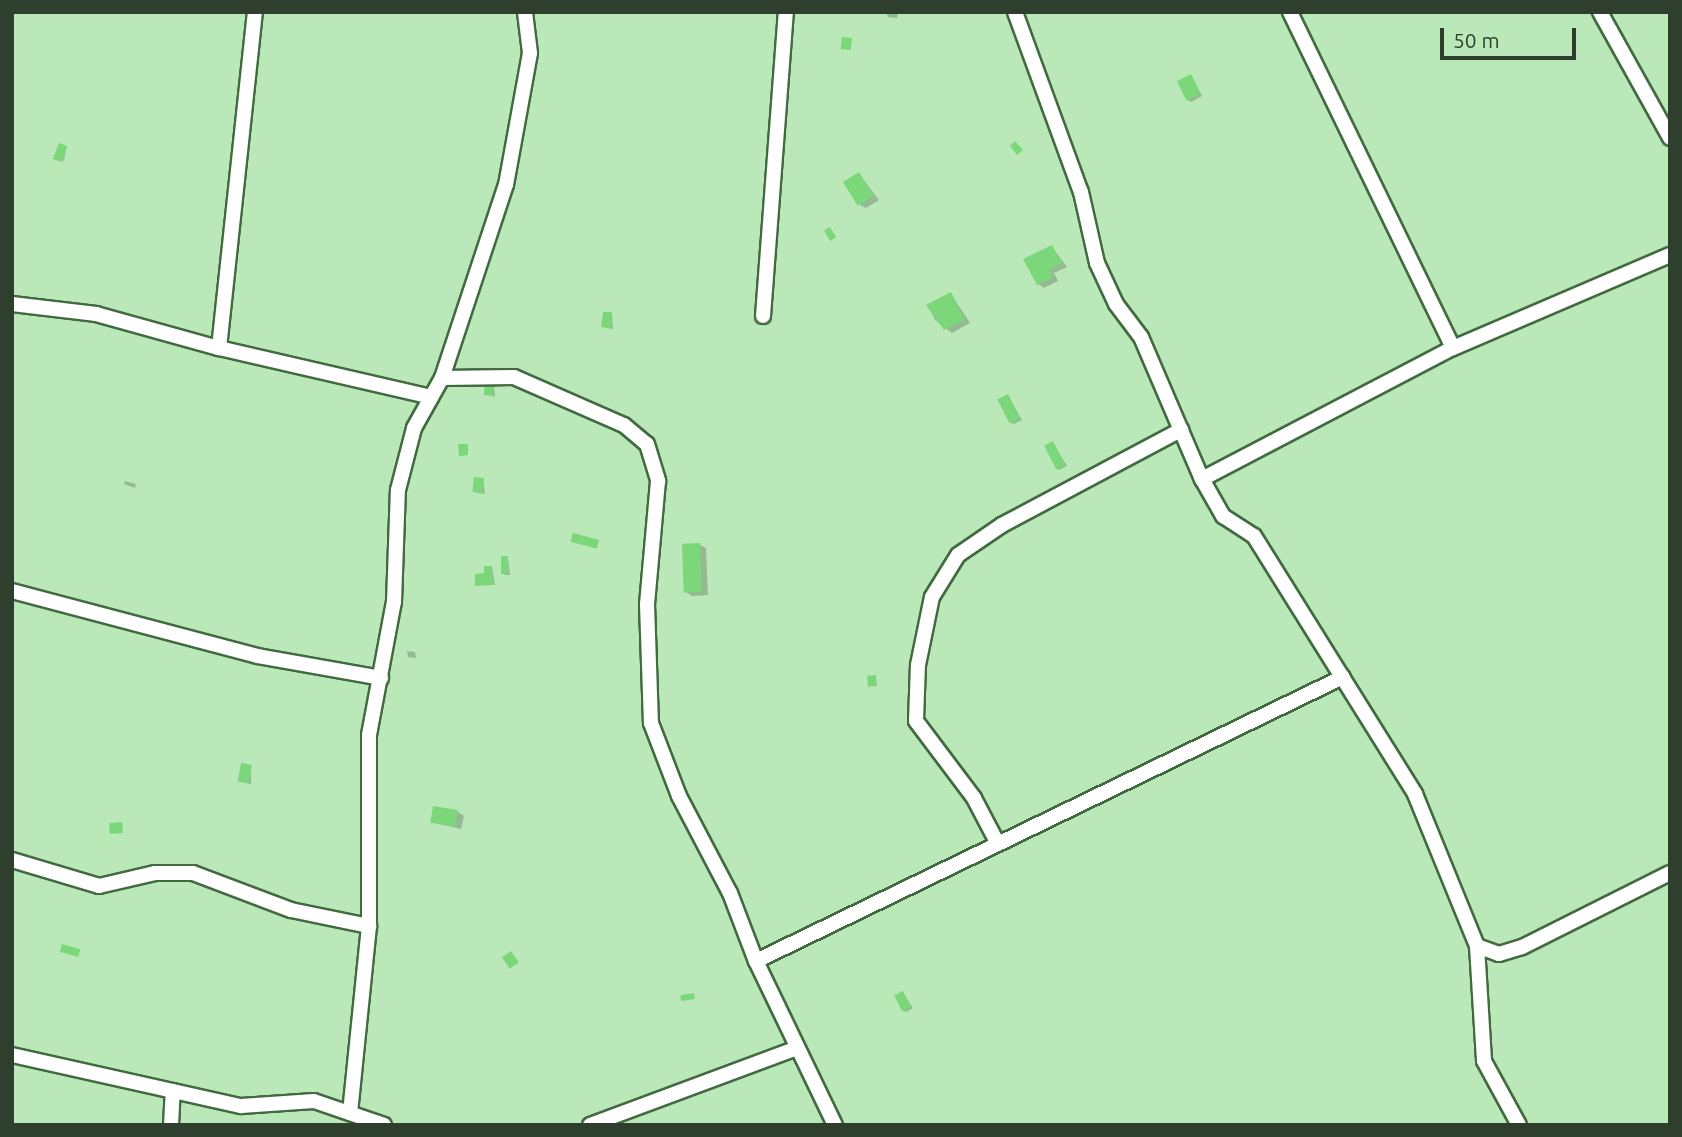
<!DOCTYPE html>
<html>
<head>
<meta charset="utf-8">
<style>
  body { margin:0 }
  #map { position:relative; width:1682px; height:1137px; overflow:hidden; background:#bbe8b9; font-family:Ubuntu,sans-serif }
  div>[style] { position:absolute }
  .shadow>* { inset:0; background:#0003 }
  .building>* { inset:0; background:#7bd77a; transform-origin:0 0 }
  .roads { filter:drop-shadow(2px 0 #416a41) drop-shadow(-2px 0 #416a41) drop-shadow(0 2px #416a41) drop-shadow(0 -2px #416a41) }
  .street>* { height:14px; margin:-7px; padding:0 7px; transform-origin:7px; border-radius:7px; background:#fff }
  span { translate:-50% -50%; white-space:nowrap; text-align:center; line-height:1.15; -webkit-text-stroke:5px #bbe8b9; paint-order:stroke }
  .frame { position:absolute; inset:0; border:14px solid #2e402d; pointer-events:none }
  .scale { position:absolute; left:1440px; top:28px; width:136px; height:32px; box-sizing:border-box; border:4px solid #2e402d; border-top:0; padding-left:9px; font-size:21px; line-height:24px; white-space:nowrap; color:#2e402d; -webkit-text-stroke:5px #bbe8b9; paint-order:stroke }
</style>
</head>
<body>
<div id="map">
  <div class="shadow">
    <div style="clip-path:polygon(886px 12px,898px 12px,897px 18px,888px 17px)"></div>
    <div style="clip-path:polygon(1191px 76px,1202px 96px,1191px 102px,1188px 100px)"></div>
    <div style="clip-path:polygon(66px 148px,64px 161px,58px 159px)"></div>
    <div style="clip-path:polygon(859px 174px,879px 200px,866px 208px,860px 205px)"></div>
    <div style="clip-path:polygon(1052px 247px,1067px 267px,1054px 273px,1058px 281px,1044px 288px,1038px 284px)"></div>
    <div style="clip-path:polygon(951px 294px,970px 323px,952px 333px,935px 320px,928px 306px)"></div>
    <div style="clip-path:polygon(612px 314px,613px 329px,606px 328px,603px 326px)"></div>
    <div style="clip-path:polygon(494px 385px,495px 397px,485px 394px)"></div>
    <div style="clip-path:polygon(1008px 396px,1022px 420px,1014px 424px,1011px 423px)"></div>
    <div style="clip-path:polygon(1053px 443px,1067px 466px,1059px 470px,1057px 469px)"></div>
    <div style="clip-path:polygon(483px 480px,485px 494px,478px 493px,475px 492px)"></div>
    <div style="clip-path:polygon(125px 481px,136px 484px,135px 488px,124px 484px)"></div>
    <div style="clip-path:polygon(700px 545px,706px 548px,708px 595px,692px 596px,686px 592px,684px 546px)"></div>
    <div style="clip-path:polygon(508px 558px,510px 575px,505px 575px,503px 573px)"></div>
    <div style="clip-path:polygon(492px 567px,495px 585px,477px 585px,486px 575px)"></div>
    <div style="clip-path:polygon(407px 651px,415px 652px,416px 658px,408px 657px)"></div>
    <div style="clip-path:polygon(251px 767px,251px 784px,242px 782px)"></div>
    <div style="clip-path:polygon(458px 812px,464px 816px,461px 829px,432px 822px)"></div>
    <div style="clip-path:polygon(903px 993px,913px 1008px,906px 1012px,903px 1010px)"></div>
  </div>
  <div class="building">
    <div style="left:842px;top:37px;width:10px;height:12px;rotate:6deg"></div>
    <div style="left:1191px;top:74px;width:22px;height:16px;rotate:63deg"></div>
    <div style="clip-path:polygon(1015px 141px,1023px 150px,1017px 155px,1010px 146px)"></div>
    <div style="left:59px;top:143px;width:9px;height:17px;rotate:21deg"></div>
    <div style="left:859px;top:172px;width:28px;height:19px;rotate:58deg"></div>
    <div style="left:830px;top:227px;width:12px;height:7px;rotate:59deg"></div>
    <div style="clip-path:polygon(1052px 245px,1062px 263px,1049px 270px,1053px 277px,1037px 285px,1023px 259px)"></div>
    <div style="clip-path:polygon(951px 292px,965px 320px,944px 330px,926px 305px)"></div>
    <div style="clip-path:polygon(603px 312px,612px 312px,611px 328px,601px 327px)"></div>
    <div style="left:485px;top:382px;width:9px;height:13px;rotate:6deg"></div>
    <div style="left:1008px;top:394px;width:27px;height:12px;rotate:63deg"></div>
    <div style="left:1053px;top:441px;width:27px;height:10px;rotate:63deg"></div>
    <div style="clip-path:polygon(458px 444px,468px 444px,468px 455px,459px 456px)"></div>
    <div style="left:474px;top:477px;width:10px;height:15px;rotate:6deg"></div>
    <div style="left:573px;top:533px;width:27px;height:9px;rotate:15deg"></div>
    <div style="left:700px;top:543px;width:49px;height:18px;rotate:88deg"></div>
    <div style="left:501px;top:556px;width:7px;height:18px"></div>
    <div style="clip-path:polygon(484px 566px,492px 566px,493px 585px,475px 586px,475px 574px,484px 573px)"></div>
    <div style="left:876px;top:675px;width:11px;height:9px;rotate:85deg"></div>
    <div style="left:241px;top:763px;width:11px;height:19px;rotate:10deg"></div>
    <div style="left:433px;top:806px;width:25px;height:17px;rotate:9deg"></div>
    <div style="left:122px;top:822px;width:11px;height:13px;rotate:85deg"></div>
    <div style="left:62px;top:944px;width:19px;height:8px;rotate:16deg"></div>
    <div style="left:511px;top:951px;width:14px;height:11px;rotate:56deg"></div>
    <div style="left:903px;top:991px;width:18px;height:10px;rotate:63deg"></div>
    <div style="left:694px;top:993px;width:6px;height:14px;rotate:81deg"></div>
  </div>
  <div class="roads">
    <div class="street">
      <div style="left:1015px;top:12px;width:192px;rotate:69.9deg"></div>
      <div style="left:1081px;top:192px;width:73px;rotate:77.3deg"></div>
      <div style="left:1097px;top:263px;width:45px;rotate:65.1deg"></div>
      <div style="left:1116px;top:304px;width:41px;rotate:52.9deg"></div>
      <div style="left:1141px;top:337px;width:155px;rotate:66.8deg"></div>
      <div style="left:1202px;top:479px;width:43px;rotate:60.4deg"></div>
      <div style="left:1223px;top:516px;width:37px;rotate:33deg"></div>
      <div style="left:1254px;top:536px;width:304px;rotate:58deg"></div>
      <div style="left:1415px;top:794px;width:164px;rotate:67.8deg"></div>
      <div style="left:1477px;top:946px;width:23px;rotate:20deg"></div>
      <div style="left:1499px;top:954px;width:24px;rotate:-17deg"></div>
      <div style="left:1522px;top:947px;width:165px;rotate:-26.6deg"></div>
      <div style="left:1290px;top:12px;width:373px;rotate:64.1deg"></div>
      <div style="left:1600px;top:12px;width:144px;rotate:60.9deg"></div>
      <div style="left:12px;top:304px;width:85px;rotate:6.8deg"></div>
      <div style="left:96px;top:314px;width:128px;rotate:15.5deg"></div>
      <div style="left:219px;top:348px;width:218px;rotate:13deg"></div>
      <div style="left:763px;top:316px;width:305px;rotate:-85.7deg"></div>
      <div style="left:219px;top:348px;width:338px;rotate:-83.9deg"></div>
      <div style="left:442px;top:378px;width:72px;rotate:-0.8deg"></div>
      <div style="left:514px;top:377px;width:120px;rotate:23.6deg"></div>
      <div style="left:624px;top:425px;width:30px;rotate:40deg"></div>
      <div style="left:647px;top:444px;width:39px;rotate:73deg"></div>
      <div style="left:658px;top:481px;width:123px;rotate:95.1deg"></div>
      <div style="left:647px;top:604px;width:119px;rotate:88.1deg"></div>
      <div style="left:651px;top:723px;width:78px;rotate:69deg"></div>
      <div style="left:679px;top:796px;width:110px;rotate:62.3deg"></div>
      <div style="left:730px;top:893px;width:73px;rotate:69.1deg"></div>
      <div style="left:756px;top:961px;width:182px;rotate:64.3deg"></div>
      <div style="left:1202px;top:479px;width:283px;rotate:-27.6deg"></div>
      <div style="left:1453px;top:348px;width:236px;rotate:-23.2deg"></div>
      <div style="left:12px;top:591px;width:254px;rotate:14.8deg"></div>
      <div style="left:258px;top:656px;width:125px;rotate:10.1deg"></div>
      <div style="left:998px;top:844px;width:52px;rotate:-117.6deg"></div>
      <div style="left:974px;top:798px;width:96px;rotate:-127deg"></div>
      <div style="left:916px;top:721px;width:56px;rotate:-88deg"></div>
      <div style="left:918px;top:665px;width:69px;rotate:-78.4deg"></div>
      <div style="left:932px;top:597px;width:49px;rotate:-58.2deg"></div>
      <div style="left:958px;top:555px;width:53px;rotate:-34.3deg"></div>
      <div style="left:1002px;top:525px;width:203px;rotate:-28deg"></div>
      <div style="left:12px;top:860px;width:91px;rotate:16.6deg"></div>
      <div style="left:99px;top:886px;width:57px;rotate:-13.1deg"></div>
      <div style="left:155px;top:873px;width:38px"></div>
      <div style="left:193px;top:873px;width:105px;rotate:20.7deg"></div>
      <div style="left:291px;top:910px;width:80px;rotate:11.6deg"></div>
      <div style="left:1477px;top:946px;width:115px;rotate:86.5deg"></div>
      <div style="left:1484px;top:1061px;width:73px;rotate:61.3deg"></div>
      <div style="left:756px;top:961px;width:652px;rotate:-25.82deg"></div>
      <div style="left:12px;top:1055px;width:235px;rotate:12.6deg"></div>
      <div style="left:241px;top:1106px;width:73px;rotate:-3.9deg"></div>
      <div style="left:314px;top:1101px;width:74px;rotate:18.9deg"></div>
      <div style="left:350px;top:1113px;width:188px;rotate:-84.2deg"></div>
      <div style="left:369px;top:926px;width:191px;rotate:-90deg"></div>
      <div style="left:369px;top:735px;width:135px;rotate:-79.4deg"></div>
      <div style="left:394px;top:602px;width:112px;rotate:-88deg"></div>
      <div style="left:398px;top:490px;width:64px;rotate:-75.5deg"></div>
      <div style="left:414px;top:428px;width:57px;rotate:-60.8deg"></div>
      <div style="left:442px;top:378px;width:203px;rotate:-71.7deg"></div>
      <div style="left:506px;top:185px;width:134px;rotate:-79.7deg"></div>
      <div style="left:530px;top:53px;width:41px;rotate:-97deg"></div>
      <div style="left:171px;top:1125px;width:34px;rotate:-87deg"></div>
      <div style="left:590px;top:1125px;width:221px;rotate:-20.4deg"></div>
    </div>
  </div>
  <div class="frame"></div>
  <div class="scale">50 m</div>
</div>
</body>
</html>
